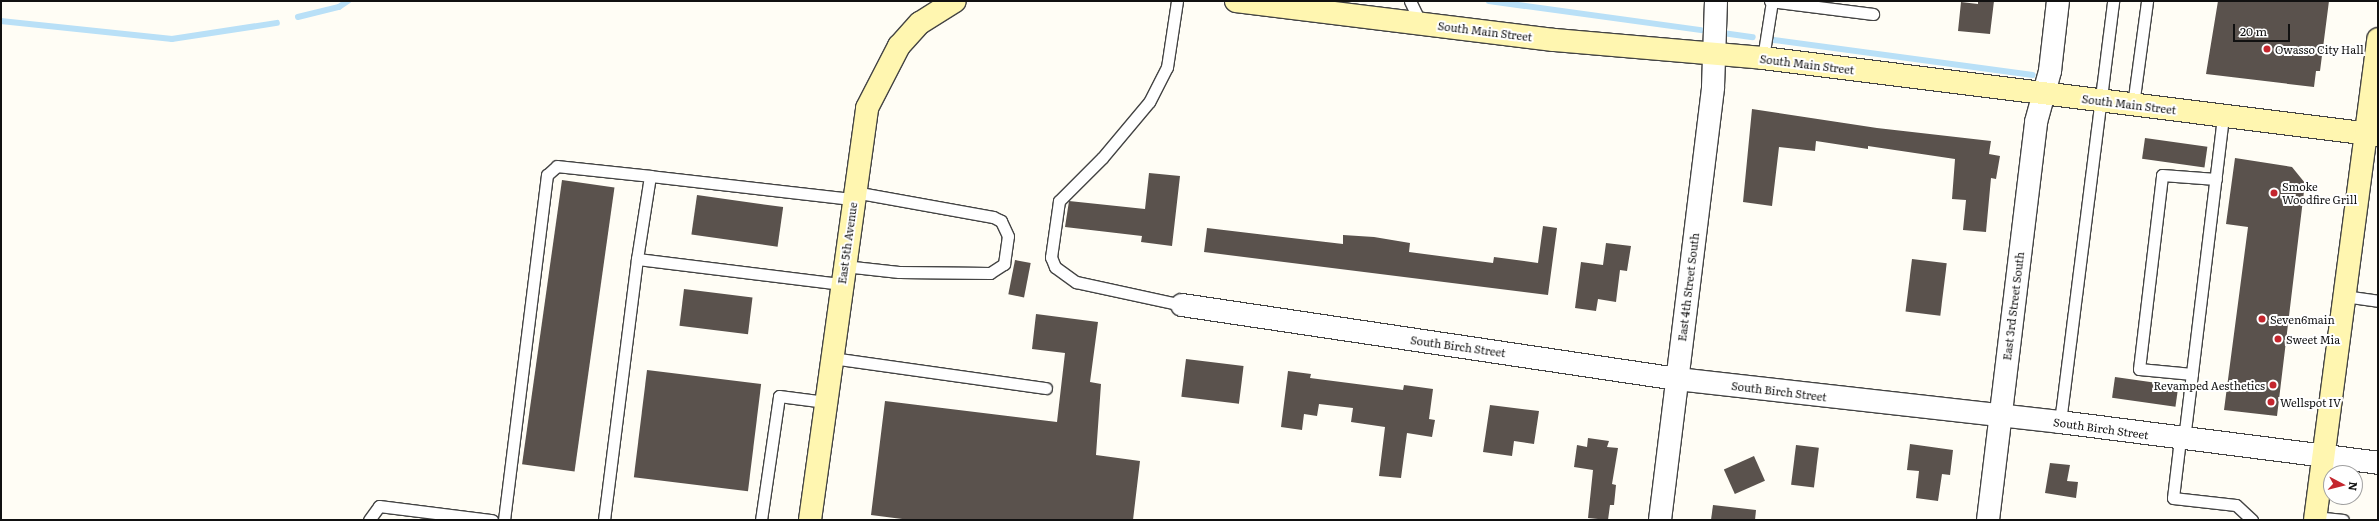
<!DOCTYPE html>
<html>
<head>
<meta charset="utf-8">
<style>
  body { margin:0 }
  #map { position:relative; width:2379px; height:521px; overflow:hidden; background:#fffdf5; font-family:Literata,serif }
  div>[style] { position:absolute }
  .stream>* { height:5.5px; margin:-2.75px; padding:0 2.75px; transform-origin:2.75px; border-radius:2.75px; background:#b9e0f7 }
  .building>* { inset:0; background:#5a524d; transform-origin:0 0 }
  .roads { filter:drop-shadow(1px 0 #444) drop-shadow(-1px 0 #444) drop-shadow(0 1px #444) drop-shadow(0 -1px #444) }
  .lane>* { height:11px; margin:-5.5px; padding:0 5.5px; transform-origin:5.5px; border-radius:5.5px; background:#fff }
  .street>* { height:22px; margin:-11px; padding:0 11px; transform-origin:11px; border-radius:11px; background:#fff }
  .secondary>* { height:22px; margin:-11px; padding:0 11px; transform-origin:11px; border-radius:11px; background:#fff6b0 }
  .dots>* { width:11px; height:11px; translate:-50% -50%; box-sizing:border-box; border:2px solid #fff; border-radius:50% }
  span { translate:-50% -50%; white-space:nowrap; text-align:center; line-height:1.15; -webkit-text-stroke:4px #fff; paint-order:stroke }
  .street-label { font-size:11px; color:#111 }
  .poi-label { font-size:11px; color:#111 }
  .left { translate:0 -50%; text-align:left }
  .right { translate:-100% -50%; text-align:right }
  .frame { position:absolute; inset:0; border:2px solid #111; pointer-events:none }
  .north { position:absolute; left:2323px; top:465px; width:40px; height:40px; box-sizing:border-box; background:#fff; border:1px solid #a0a0a0; border-radius:50%; rotate:97deg; font-size:11px; font-weight:700; line-height:16px; text-align:center; color:#111 }
  .north::after { content:''; display:block; margin:auto; width:14px; height:18px; background:#c4262e; clip-path:polygon(50% 0,100% 100%,50% 72%,0 100%) }
  .scale { position:absolute; left:2233px; top:24px; width:57px; height:18px; box-sizing:border-box; border:2px solid #111; border-top:0; padding-left:5px; font-size:12px; line-height:14px; white-space:nowrap; color:#111; -webkit-text-stroke:3px #fff; paint-order:stroke }
</style>
</head>
<body>
<div id="map">
  <div class="stream">
    <div style="left:1489px;top:1px;width:214px;rotate:7.8deg"></div>
    <div style="left:298px;top:17px;width:42px;rotate:-13.7deg"></div>
    <div style="left:339px;top:7px;width:11px;rotate:-34deg"></div>
    <div style="left:1px;top:21px;width:172px;rotate:6deg"></div>
    <div style="left:172px;top:39px;width:106px;rotate:-8.7deg"></div>
    <div style="left:1723px;top:33px;width:30px;rotate:8deg"></div>
    <div style="left:1774px;top:40px;width:261px;rotate:7.7deg"></div>
  </div>
  <div class="building">
    <div style="clip-path:polygon(1978px 1px,1994px 1px,1990px 34px,1958px 31px,1961px 2px,1978px 4px)"></div>
    <div style="clip-path:polygon(2218px 1px,2329px 1px,2320px 71px,2316px 71px,2314px 87px,2206px 74px)"></div>
    <div style="clip-path:polygon(1752px 109px,1877px 128px,1991px 141px,1989px 154px,2000px 156px,1996px 179px,1991px 178px,1986px 232px,1963px 230px,1966px 200px,1952px 199px,1955px 159px,1868px 146px,1868px 149px,1816px 141px,1815px 151px,1779px 147px,1772px 206px,1743px 202px)"></div>
    <div style="left:2145px;top:138px;width:63px;height:21px;rotate:8deg"></div>
    <div style="clip-path:polygon(2235px 158px,2292px 167px,2305px 183px,2277px 416px,2224px 410px,2248px 227px,2226px 224px)"></div>
    <div style="clip-path:polygon(1149px 173px,1180px 176px,1172px 246px,1141px 242px,1142px 236px,1065px 227px,1069px 201px,1145px 209px)"></div>
    <div style="left:562px;top:180px;width:53px;height:287px;rotate:8deg"></div>
    <div style="left:697px;top:195px;width:87px;height:40px;rotate:8deg"></div>
    <div style="clip-path:polygon(1543px 226px,1557px 228px,1548px 295px,1204px 252px,1207px 228px,1343px 244px,1343px 235px,1374px 237px,1410px 243px,1409px 252px,1493px 263px,1494px 257px,1538px 263px)"></div>
    <div style="clip-path:polygon(1606px 243px,1631px 246px,1627px 271px,1620px 270px,1616px 302px,1598px 299px,1596px 311px,1575px 308px,1581px 262px,1603px 265px)"></div>
    <div style="left:1912px;top:259px;width:35px;height:53px;rotate:7deg"></div>
    <div style="left:1015px;top:260px;width:16px;height:35px;rotate:11deg"></div>
    <div style="left:684px;top:289px;width:69px;height:37px;rotate:7deg"></div>
    <div style="clip-path:polygon(1036px 314px,1098px 322px,1090px 382px,1101px 384px,1096px 455px,1140px 461px,1133px 520px,910px 520px,871px 515px,885px 401px,1057px 422px,1065px 353px,1032px 349px)"></div>
    <div style="left:1186px;top:359px;width:58px;height:38px;rotate:7deg"></div>
    <div style="left:647px;top:370px;width:115px;height:108px;rotate:7deg"></div>
    <div style="clip-path:polygon(1288px 371px,1311px 374px,1310px 378px,1403px 390px,1404px 385px,1433px 389px,1429px 419px,1435px 420px,1432px 437px,1407px 433px,1401px 478px,1379px 476px,1385px 427px,1351px 422px,1353px 408px,1319px 404px,1317px 416px,1304px 414px,1302px 430px,1281px 427px)"></div>
    <div style="left:2115px;top:377px;width:64px;height:21px;rotate:8deg"></div>
    <div style="clip-path:polygon(1490px 405px,1539px 411px,1534px 444px,1514px 441px,1512px 456px,1483px 452px)"></div>
    <div style="clip-path:polygon(1588px 438px,1609px 441px,1607px 447px,1618px 448px,1612px 484px,1616px 485px,1614px 505px,1610px 505px,1608px 520px,1588px 518px,1593px 470px,1574px 467px,1577px 445px,1587px 447px)"></div>
    <div style="clip-path:polygon(1910px 444px,1953px 450px,1950px 475px,1942px 474px,1938px 501px,1916px 498px,1919px 471px,1907px 470px)"></div>
    <div style="left:1796px;top:445px;width:23px;height:40px;rotate:7deg"></div>
    <div style="left:1754px;top:456px;width:27px;height:33px;rotate:66deg"></div>
    <div style="clip-path:polygon(2050px 463px,2070px 465px,2067px 481px,2078px 482px,2076px 498px,2045px 493px)"></div>
    <div style="clip-path:polygon(1713px 505px,1756px 510px,1755px 520px,1711px 520px)"></div>
  </div>
  <div class="roads">
    <div class="lane">
      <div style="left:1177px;top:1px;width:67px;rotate:98.6deg"></div>
      <div style="left:1167px;top:67px;width:39px;rotate:117deg"></div>
      <div style="left:1149px;top:102px;width:73px;rotate:130deg"></div>
      <div style="left:1102px;top:158px;width:61px;rotate:135deg"></div>
      <div style="left:1059px;top:201px;width:57px;rotate:98.1deg"></div>
      <div style="left:1051px;top:257px;width:11px;rotate:68deg"></div>
      <div style="left:1055px;top:267px;width:26px;rotate:36deg"></div>
      <div style="left:1076px;top:282px;width:108px;rotate:12.2deg"></div>
      <div style="left:1410px;top:1px;width:25px;rotate:64deg"></div>
      <div style="left:1770px;top:1px;width:104px;rotate:7.2deg"></div>
      <div style="left:1763px;top:58px;width:58px;rotate:-81deg"></div>
      <div style="left:2133px;top:105px;width:105px;rotate:-82.3deg"></div>
      <div style="left:637px;top:259px;width:84px;rotate:-81.1deg"></div>
      <div style="left:650px;top:176px;width:204px;rotate:6.5deg"></div>
      <div style="left:844px;top:266px;width:55px;rotate:6.2deg"></div>
      <div style="left:899px;top:272px;width:91px;rotate:0.6deg"></div>
      <div style="left:990px;top:273px;width:17px;rotate:-33deg"></div>
      <div style="left:1004px;top:264px;width:28px;rotate:-82deg"></div>
      <div style="left:1008px;top:236px;width:17px;rotate:-115deg"></div>
      <div style="left:1001px;top:221px;width:9px;rotate:-153deg"></div>
      <div style="left:993px;top:217px;width:141px;rotate:-169.8deg"></div>
      <div style="left:2344px;top:296px;width:34px;rotate:8deg"></div>
      <div style="left:832px;top:358px;width:216px;rotate:8deg"></div>
      <div style="left:2192px;top:374px;width:53px;rotate:-174.6deg"></div>
      <div style="left:2139px;top:369px;width:195px;rotate:-83.2deg"></div>
      <div style="left:2162px;top:175px;width:54px;rotate:4.2deg"></div>
      <div style="left:2060px;top:422px;width:424px;rotate:-82.8deg"></div>
      <div style="left:2180px;top:439px;width:59px;rotate:96.8deg"></div>
      <div style="left:2173px;top:498px;width:63px;rotate:6.3deg"></div>
      <div style="left:2236px;top:505px;width:22px;rotate:43deg"></div>
      <div style="left:2184px;top:439px;width:325px;rotate:-83.1deg"></div>
      <div style="left:2315px;top:517px;width:28px;rotate:6deg"></div>
      <div style="left:369px;top:520px;width:17px;rotate:-54deg"></div>
      <div style="left:379px;top:506px;width:114px;rotate:7.1deg"></div>
      <div style="left:504px;top:520px;width:348px;rotate:-82.9deg"></div>
      <div style="left:547px;top:175px;width:13px;rotate:-42deg"></div>
      <div style="left:557px;top:166px;width:94px;rotate:6.1deg"></div>
      <div style="left:604px;top:520px;width:263px;rotate:-82.8deg"></div>
      <div style="left:637px;top:259px;width:207px;rotate:7deg"></div>
      <div style="left:761px;top:520px;width:125px;rotate:-81.7deg"></div>
      <div style="left:779px;top:396px;width:47px;rotate:7.3deg"></div>
    </div>
    <div class="street">
      <div style="left:1182px;top:305px;width:501px;rotate:8.5deg"></div>
      <div style="left:1677px;top:379px;width:385px;rotate:6.4deg"></div>
      <div style="left:2060px;top:422px;width:321px;rotate:7.3deg"></div>
      <div style="left:1660px;top:520px;width:436px;rotate:-83deg"></div>
      <div style="left:1713px;top:87px;width:86px;rotate:-88deg"></div>
      <div style="left:1988px;top:520px;width:401px;rotate:-83.1deg"></div>
      <div style="left:2036px;top:122px;width:53px;rotate:-74.6deg"></div>
      <div style="left:2050px;top:71px;width:70px;rotate:-83.5deg"></div>
    </div>
    <div class="secondary">
      <div style="left:1236px;top:1px;width:320px;rotate:7deg"></div>
      <div style="left:1554px;top:40px;width:210px;rotate:4.9deg"></div>
      <div style="left:1763px;top:58px;width:620px;rotate:7.14deg"></div>
      <div style="left:810px;top:520px;width:416px;rotate:-82.1deg"></div>
      <div style="left:867px;top:108px;width:70px;rotate:-62.7deg"></div>
      <div style="left:899px;top:46px;width:31px;rotate:-48deg"></div>
      <div style="left:920px;top:23px;width:41px;rotate:-32.2deg"></div>
      <div style="left:2315px;top:520px;width:485px;rotate:-82.5deg"></div>
    </div>
  </div>
  <div class="dots">
    <div style="left:2267px;top:49px;background:#c4262e"></div>
    <div style="left:2274px;top:193px;background:#c4262e"></div>
    <div style="left:2262px;top:319px;background:#c4262e"></div>
    <div style="left:2278px;top:339px;background:#c4262e"></div>
    <div style="left:2273px;top:385px;background:#c4262e"></div>
    <div style="left:2271px;top:402px;background:#c4262e"></div>
  </div>
  <div class="street-label">
    <span style="left:1485px;top:31px;rotate:7deg">South Main Street</span>
    <span style="left:1807px;top:64px;rotate:7deg">South Main Street</span>
    <span style="left:2129px;top:104px;rotate:7deg">South Main Street</span>
    <span style="left:847px;top:243px;rotate:-82deg">East 5th Avenue</span>
    <span style="left:1688px;top:287px;rotate:-83deg">East 4th Street South</span>
    <span style="left:2013px;top:306px;rotate:-83deg">East 3rd Street South</span>
    <span style="left:1458px;top:346px;rotate:8deg">South Birch Street</span>
    <span style="left:1779px;top:391px;rotate:7deg">South Birch Street</span>
    <span style="left:2101px;top:428px;rotate:8deg">South Birch Street</span>
  </div>
  <div class="poi-label">
    <span class="left" style="left:2275px;top:49px">Owasso City Hall</span>
    <span class="left" style="left:2282px;top:193px">Smoke<br>Woodfire Grill</span>
    <span class="left" style="left:2270px;top:319px">Seven6main</span>
    <span class="left" style="left:2286px;top:339px">Sweet Mia</span>
    <span class="right" style="left:2265px;top:385px">Revamped Aesthetics</span>
    <span class="left" style="left:2280px;top:402px">Wellspot IV</span>
  </div>
  <div class="frame"></div>
  <div class="north">N</div>
  <div class="scale">20 m</div>
</div>
</body>
</html>
